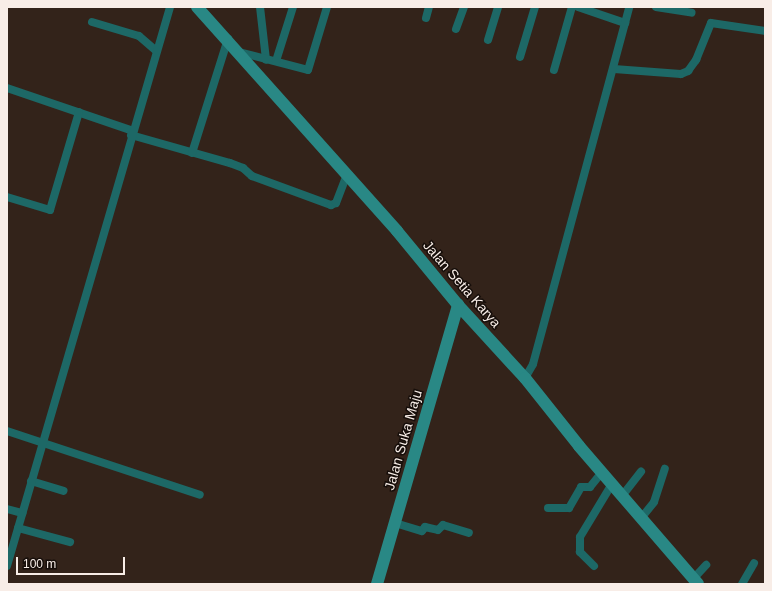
<!DOCTYPE html>
<html>
<head>
<meta charset="utf-8">
<style>
  body { margin:0 }
  #map { position:relative; width:772px; height:591px; overflow:hidden; background:#33231a; font-family:Helvetica,sans-serif }
  div>[style] { position:absolute }
  .street>* { height:8px; margin:-4px; padding:0 4px; transform-origin:4px; border-radius:4px; background:#1d6866 }
  .secondary>* { height:12px; margin:-6px; padding:0 6px; transform-origin:6px; border-radius:6px; background:#298885 }
  span { translate:-50% -50%; white-space:nowrap; text-align:center; line-height:1.15; -webkit-text-stroke:3px #160e0a; paint-order:stroke }
  .street-label { font-size:14px; color:#f8ede7 }
  .frame { position:absolute; inset:0; border:8px solid #f8ede7; pointer-events:none }
  .scale { position:absolute; left:16px; top:557px; width:109px; height:18px; box-sizing:border-box; border:2px solid #f8ede7; border-top:0; padding-left:5px; font-size:12px; line-height:14px; white-space:nowrap; color:#f8ede7; -webkit-text-stroke:3px #160e0a; paint-order:stroke }
</style>
</head>
<body>
<div id="map">
  <div class="street">
    <div style="left:260px;top:7px;width:53px;rotate:83.5deg"></div>
    <div style="left:578px;top:7px;width:50px;rotate:18.8deg"></div>
    <div style="left:656px;top:7px;width:36px;rotate:9deg"></div>
    <div style="left:426px;top:18px;width:11px;rotate:-75deg"></div>
    <div style="left:92px;top:22px;width:49px;rotate:16.6deg"></div>
    <div style="left:139px;top:36px;width:23px;rotate:41deg"></div>
    <div style="left:456px;top:29px;width:23px;rotate:-70deg"></div>
    <div style="left:488px;top:40px;width:34px;rotate:-73deg"></div>
    <div style="left:239px;top:52px;width:71px;rotate:14.6deg"></div>
    <div style="left:308px;top:70px;width:66px;rotate:-73.2deg"></div>
    <div style="left:520px;top:57px;width:52px;rotate:-73.3deg"></div>
    <div style="left:276px;top:61px;width:57px;rotate:-72.5deg"></div>
    <div style="left:614px;top:69px;width:67px;rotate:4.3deg"></div>
    <div style="left:681px;top:74px;width:8px;rotate:-23deg"></div>
    <div style="left:688px;top:71px;width:14px;rotate:-54deg"></div>
    <div style="left:696px;top:60px;width:40px;rotate:-68deg"></div>
    <div style="left:711px;top:23px;width:55px;rotate:8.4deg"></div>
    <div style="left:554px;top:70px;width:66px;rotate:-74.1deg"></div>
    <div style="left:7px;top:88px;width:133px;rotate:18.8deg"></div>
    <div style="left:131px;top:135px;width:103px;rotate:15.8deg"></div>
    <div style="left:230px;top:163px;width:14px;rotate:21deg"></div>
    <div style="left:243px;top:168px;width:12px;rotate:42deg"></div>
    <div style="left:252px;top:176px;width:84px;rotate:20.2deg"></div>
    <div style="left:331px;top:205px;width:5px;rotate:-22deg"></div>
    <div style="left:336px;top:203px;width:31px;rotate:-69deg"></div>
    <div style="left:192px;top:153px;width:120px;rotate:-72.5deg"></div>
    <div style="left:7px;top:197px;width:45px;rotate:16.8deg"></div>
    <div style="left:50px;top:210px;width:102px;rotate:-73.5deg"></div>
    <div style="left:525px;top:378px;width:16px;rotate:-60deg"></div>
    <div style="left:533px;top:364px;width:370px;rotate:-74.9deg"></div>
    <div style="left:7px;top:431px;width:203px;rotate:18.3deg"></div>
    <div style="left:31px;top:481px;width:34px;rotate:17deg"></div>
    <div style="left:622px;top:496px;width:31px;rotate:-52deg"></div>
    <div style="left:548px;top:508px;width:21px"></div>
    <div style="left:569px;top:508px;width:24px;rotate:-60deg"></div>
    <div style="left:581px;top:487px;width:9px"></div>
    <div style="left:590px;top:487px;width:19px;rotate:-51deg"></div>
    <div style="left:7px;top:509px;width:16px;rotate:15deg"></div>
    <div style="left:642px;top:517px;width:19px;rotate:-51deg"></div>
    <div style="left:654px;top:502px;width:35px;rotate:-72deg"></div>
    <div style="left:395px;top:523px;width:28px;rotate:17deg"></div>
    <div style="left:422px;top:531px;width:5px;rotate:-53deg"></div>
    <div style="left:425px;top:527px;width:13px;rotate:13deg"></div>
    <div style="left:438px;top:530px;width:7px;rotate:-45deg"></div>
    <div style="left:443px;top:525px;width:27px;rotate:17deg"></div>
    <div style="left:18px;top:528px;width:54px;rotate:15.1deg"></div>
    <div style="left:7px;top:566px;width:582px;rotate:-73.74deg"></div>
    <div style="left:594px;top:566px;width:20px;rotate:-135deg"></div>
    <div style="left:580px;top:552px;width:15px;rotate:-90deg"></div>
    <div style="left:580px;top:537px;width:62px;rotate:-58.9deg"></div>
    <div style="left:694px;top:578px;width:18px;rotate:-47deg"></div>
    <div style="left:742px;top:584px;width:24px;rotate:-60deg"></div>
  </div>
  <div class="secondary">
    <div style="left:197px;top:7px;width:300px;rotate:48.2deg"></div>
    <div style="left:397px;top:231px;width:96px;rotate:50.5deg"></div>
    <div style="left:458px;top:305px;width:99px;rotate:47.5deg"></div>
    <div style="left:525px;top:378px;width:87px;rotate:51.5deg"></div>
    <div style="left:579px;top:446px;width:182px;rotate:49.2deg"></div>
    <div style="left:377px;top:584px;width:291px;rotate:-73.8deg"></div>
  </div>
  <div class="street-label">
    <span style="left:462px;top:284px;rotate:49deg">Jalan Setia Karya</span>
    <span style="left:403px;top:440px;rotate:-74deg">Jalan Suka Maju</span>
  </div>
  <div class="frame"></div>
  <div class="scale">100 m</div>
</div>
</body>
</html>
